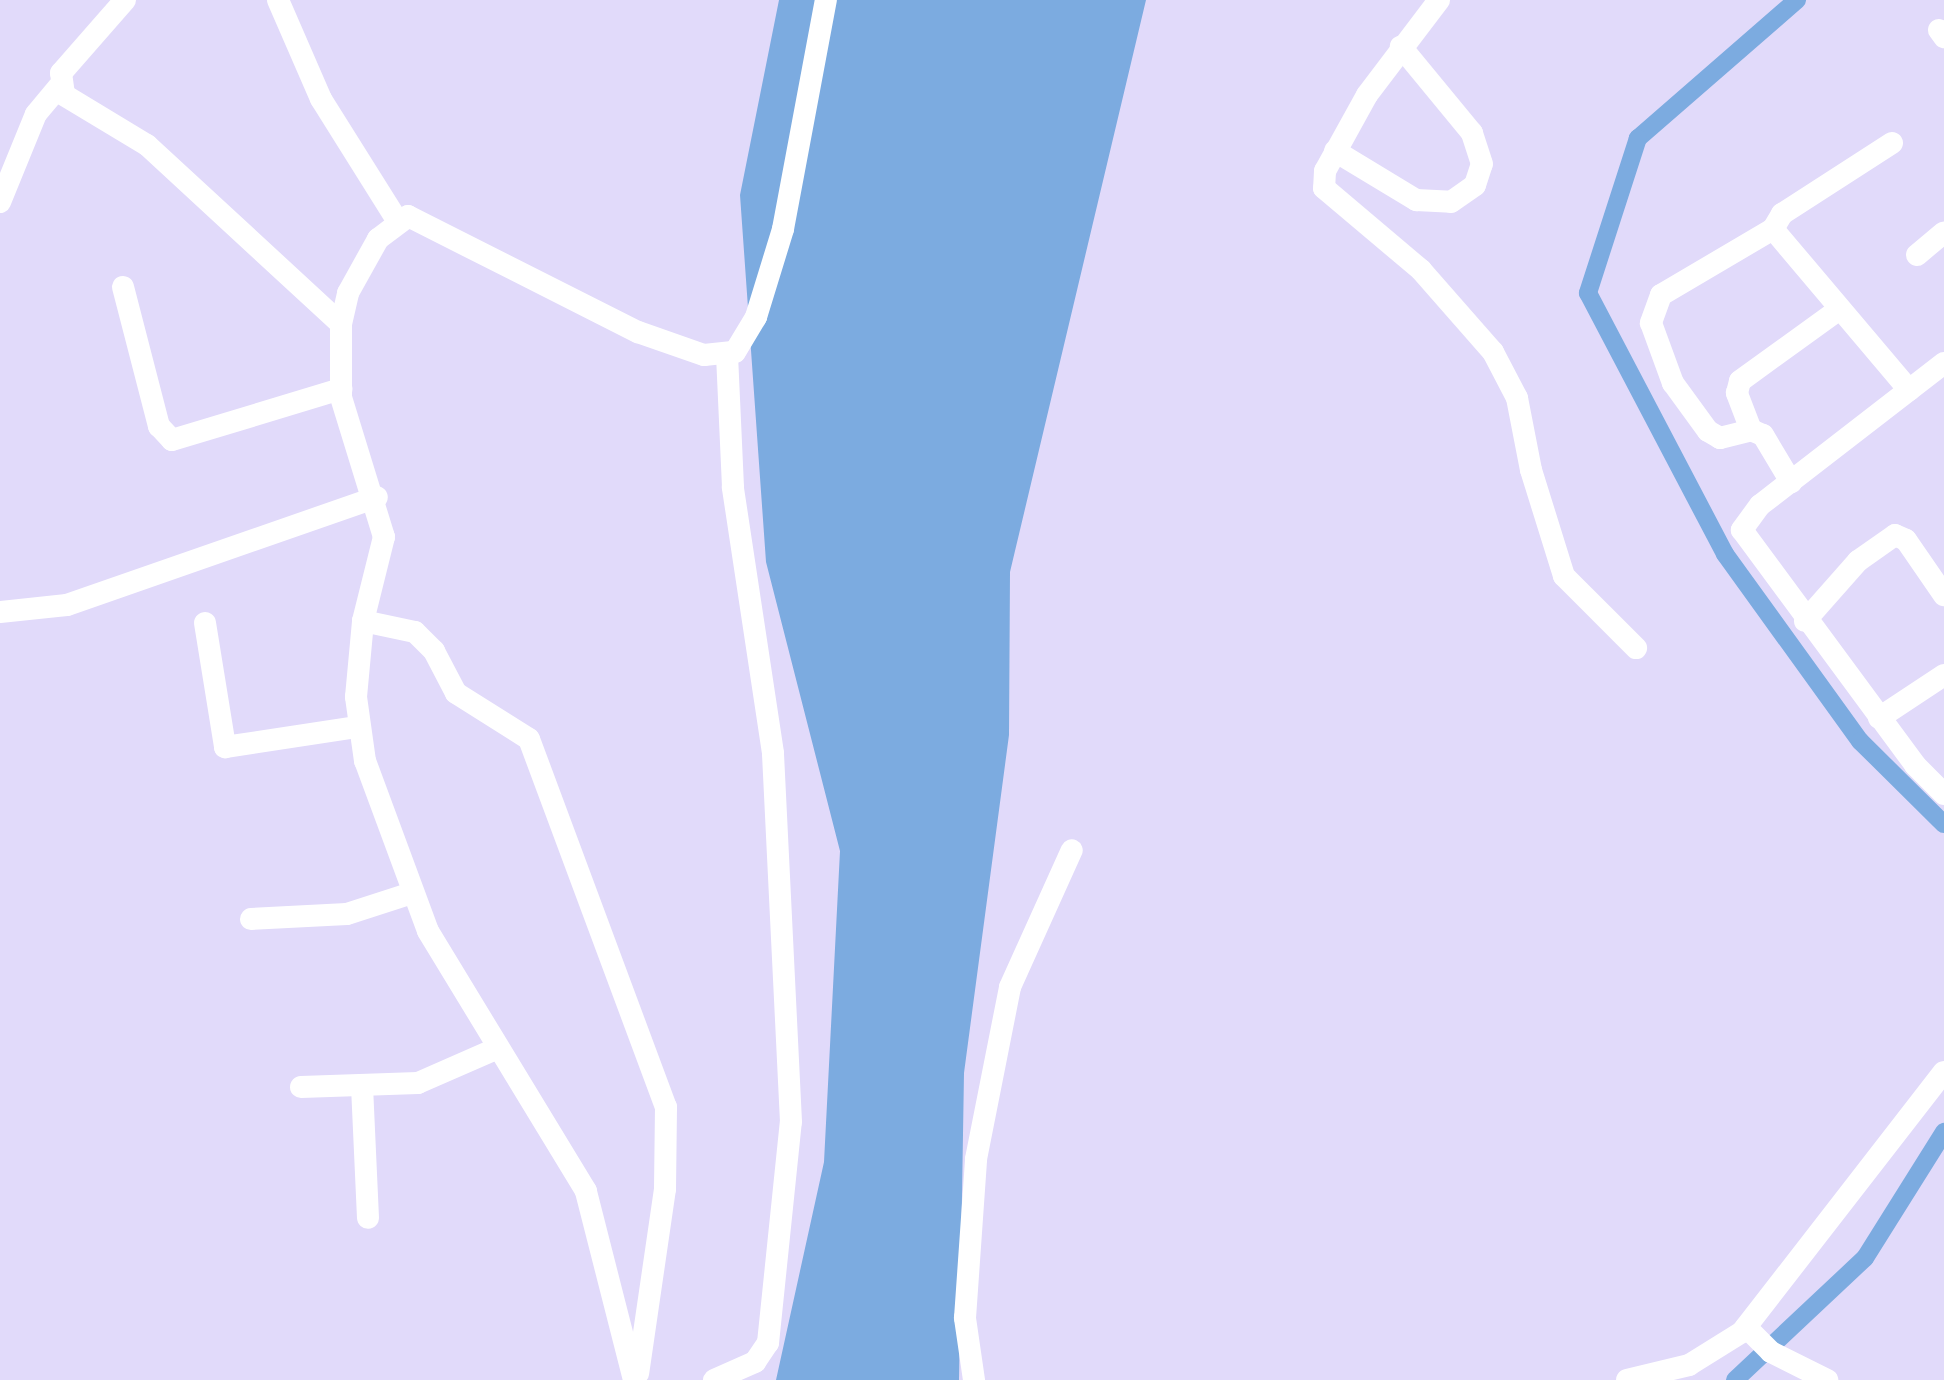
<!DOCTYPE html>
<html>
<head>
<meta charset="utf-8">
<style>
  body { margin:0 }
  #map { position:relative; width:1944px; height:1380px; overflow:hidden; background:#e1dafa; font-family:"PT Sans",sans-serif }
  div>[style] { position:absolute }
  .water>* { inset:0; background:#7cabe0 }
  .canal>* { height:18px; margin:-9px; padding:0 9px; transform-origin:9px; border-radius:9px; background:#7cabe0 }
  .minor>* { height:22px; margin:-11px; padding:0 11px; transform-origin:11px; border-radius:11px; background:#fff }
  span { translate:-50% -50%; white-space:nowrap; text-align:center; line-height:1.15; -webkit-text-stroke:8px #fff; paint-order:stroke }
</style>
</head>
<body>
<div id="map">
  <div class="water">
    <div style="clip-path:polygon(779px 0,1146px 0,1010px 572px,1009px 735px,964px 1073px,959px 1380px,776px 1380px,824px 1162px,840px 851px,766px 562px,740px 195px)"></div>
  </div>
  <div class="canal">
    <div style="left:1797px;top:0;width:211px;rotate:139deg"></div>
    <div style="left:1638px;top:138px;width:163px;rotate:107.9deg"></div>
    <div style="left:1588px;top:293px;width:295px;rotate:62.3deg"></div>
    <div style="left:1725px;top:554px;width:231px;rotate:54.2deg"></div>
    <div style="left:1860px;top:741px;width:118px;rotate:44.7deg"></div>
    <div style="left:1735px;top:1380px;width:178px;rotate:-43.2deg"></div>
    <div style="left:1865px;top:1258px;width:149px;rotate:-57.9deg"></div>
  </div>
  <div class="minor">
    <div style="left:125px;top:0;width:97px;rotate:131.2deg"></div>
    <div style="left:61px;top:73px;width:22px;rotate:82deg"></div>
    <div style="left:64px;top:95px;width:97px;rotate:31.1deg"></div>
    <div style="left:147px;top:145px;width:264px;rotate:42.7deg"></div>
    <div style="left:278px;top:0;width:108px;rotate:66.5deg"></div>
    <div style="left:321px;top:99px;width:143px;rotate:57.9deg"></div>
    <div style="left:1439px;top:0;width:119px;rotate:127.2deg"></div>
    <div style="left:1367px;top:95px;width:87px;rotate:118.9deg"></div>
    <div style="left:1325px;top:171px;width:17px;rotate:93deg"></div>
    <div style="left:1324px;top:188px;width:127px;rotate:40.2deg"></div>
    <div style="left:1421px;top:270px;width:109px;rotate:48.7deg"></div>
    <div style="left:1493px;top:352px;width:52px;rotate:62.4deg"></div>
    <div style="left:1517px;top:398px;width:73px;rotate:79deg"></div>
    <div style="left:1531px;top:470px;width:111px;rotate:72.7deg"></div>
    <div style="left:1564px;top:576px;width:102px;rotate:45deg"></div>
    <div style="left:1939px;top:30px;width:9px;rotate:54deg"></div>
    <div style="left:1892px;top:143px;width:131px;rotate:147.2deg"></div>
    <div style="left:1782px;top:214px;width:17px;rotate:121deg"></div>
    <div style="left:1773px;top:229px;width:211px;rotate:49.8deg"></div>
    <div style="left:1335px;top:151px;width:95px;rotate:31.2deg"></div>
    <div style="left:1416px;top:200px;width:35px;rotate:3deg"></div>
    <div style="left:1451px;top:202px;width:29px;rotate:-35deg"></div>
    <div style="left:1475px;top:185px;width:22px;rotate:-72deg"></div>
    <div style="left:1482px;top:164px;width:33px;rotate:-108deg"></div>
    <div style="left:1472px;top:133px;width:112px;rotate:-129.5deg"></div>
    <div style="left:0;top:202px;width:95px;rotate:-67.8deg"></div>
    <div style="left:36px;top:114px;width:35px;rotate:-50deg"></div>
    <div style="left:1773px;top:229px;width:130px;rotate:149.5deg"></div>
    <div style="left:1661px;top:295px;width:30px;rotate:110deg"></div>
    <div style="left:1651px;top:323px;width:64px;rotate:69.9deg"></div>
    <div style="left:1673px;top:383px;width:59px;rotate:53.9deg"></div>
    <div style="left:1708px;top:431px;width:14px;rotate:30deg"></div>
    <div style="left:1720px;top:438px;width:32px;rotate:-14deg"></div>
    <div style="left:1751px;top:430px;width:13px;rotate:23deg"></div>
    <div style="left:1763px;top:435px;width:55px;rotate:59.2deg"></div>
    <div style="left:1917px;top:255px;width:35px;rotate:-40deg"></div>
    <div style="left:123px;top:287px;width:144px;rotate:75.5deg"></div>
    <div style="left:159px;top:426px;width:19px;rotate:47deg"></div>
    <div style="left:172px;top:440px;width:177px;rotate:-16.8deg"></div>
    <div style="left:1944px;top:363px;width:232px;rotate:142.3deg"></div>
    <div style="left:1760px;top:505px;width:31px;rotate:126deg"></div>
    <div style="left:1742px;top:530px;width:292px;rotate:53.6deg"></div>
    <div style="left:1915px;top:765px;width:41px;rotate:45deg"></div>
    <div style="left:1751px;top:430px;width:40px;rotate:-111deg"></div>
    <div style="left:1737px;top:393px;width:12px;rotate:-76deg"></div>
    <div style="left:1740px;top:381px;width:121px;rotate:-35.9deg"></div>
    <div style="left:0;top:612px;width:67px;rotate:-6deg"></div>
    <div style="left:67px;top:605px;width:328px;rotate:-19.2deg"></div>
    <div style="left:363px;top:621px;width:53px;rotate:11.9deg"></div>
    <div style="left:415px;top:632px;width:27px;rotate:45deg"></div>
    <div style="left:434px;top:651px;width:47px;rotate:62.4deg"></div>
    <div style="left:456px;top:693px;width:86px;rotate:32.2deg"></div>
    <div style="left:529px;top:739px;width:393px;rotate:69.6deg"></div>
    <div style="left:666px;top:1107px;width:82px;rotate:90.7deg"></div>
    <div style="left:665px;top:1189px;width:186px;rotate:98.3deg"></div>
    <div style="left:1805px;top:621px;width:80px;rotate:-48.5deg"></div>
    <div style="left:1858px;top:561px;width:45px;rotate:-35.1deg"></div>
    <div style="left:1895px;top:535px;width:12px;rotate:24deg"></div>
    <div style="left:1906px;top:540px;width:67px;rotate:55.4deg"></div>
    <div style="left:205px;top:623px;width:126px;rotate:80.8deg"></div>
    <div style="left:225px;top:747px;width:134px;rotate:-8.6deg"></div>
    <div style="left:1879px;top:718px;width:78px;rotate:-33.5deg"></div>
    <div style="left:251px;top:919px;width:96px;rotate:-3deg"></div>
    <div style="left:347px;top:914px;width:65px;rotate:-17.9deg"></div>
    <div style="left:362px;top:1086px;width:132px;rotate:87.4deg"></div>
    <div style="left:301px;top:1087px;width:117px;rotate:-2deg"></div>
    <div style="left:418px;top:1083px;width:87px;rotate:-23.6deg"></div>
    <div style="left:1746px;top:1327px;width:35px;rotate:45deg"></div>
    <div style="left:1771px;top:1352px;width:63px;rotate:26.6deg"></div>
    <div style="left:634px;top:1380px;width:195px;rotate:-104.3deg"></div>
    <div style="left:586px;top:1191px;width:304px;rotate:-121.3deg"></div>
    <div style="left:428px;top:931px;width:181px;rotate:-110.3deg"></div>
    <div style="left:365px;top:761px;width:65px;rotate:-98deg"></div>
    <div style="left:356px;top:697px;width:76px;rotate:-84.7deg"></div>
    <div style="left:363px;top:621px;width:87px;rotate:-76deg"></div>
    <div style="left:384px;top:537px;width:146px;rotate:-107.1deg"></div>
    <div style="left:341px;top:397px;width:73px;rotate:-90deg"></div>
    <div style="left:341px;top:324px;width:32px;rotate:-77deg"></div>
    <div style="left:348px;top:293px;width:62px;rotate:-60.9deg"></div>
    <div style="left:378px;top:239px;width:38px;rotate:-37deg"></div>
    <div style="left:408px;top:216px;width:258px;rotate:26.8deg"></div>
    <div style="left:638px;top:332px;width:70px;rotate:19.2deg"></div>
    <div style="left:704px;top:355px;width:31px;rotate:-6deg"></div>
    <div style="left:735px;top:352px;width:41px;rotate:-59deg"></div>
    <div style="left:756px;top:317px;width:92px;rotate:-72.9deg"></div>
    <div style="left:783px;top:229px;width:233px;rotate:-79.4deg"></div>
    <div style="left:714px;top:1380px;width:45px;rotate:-23.7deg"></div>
    <div style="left:755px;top:1362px;width:23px;rotate:-56deg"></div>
    <div style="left:768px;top:1343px;width:222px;rotate:-84.1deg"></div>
    <div style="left:791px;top:1122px;width:369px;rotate:-92.8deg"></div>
    <div style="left:773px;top:753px;width:269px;rotate:-98.6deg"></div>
    <div style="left:733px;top:487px;width:130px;rotate:-92.6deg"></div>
    <div style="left:974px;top:1380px;width:63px;rotate:-98.3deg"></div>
    <div style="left:965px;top:1318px;width:159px;rotate:-86deg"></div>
    <div style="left:976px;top:1159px;width:175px;rotate:-78.8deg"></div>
    <div style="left:1010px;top:987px;width:150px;rotate:-65.7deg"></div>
    <div style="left:1627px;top:1380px;width:64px;rotate:-13.6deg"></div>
    <div style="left:1689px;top:1365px;width:62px;rotate:-31.9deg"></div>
    <div style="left:1742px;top:1332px;width:329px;rotate:-52.2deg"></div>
  </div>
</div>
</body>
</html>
